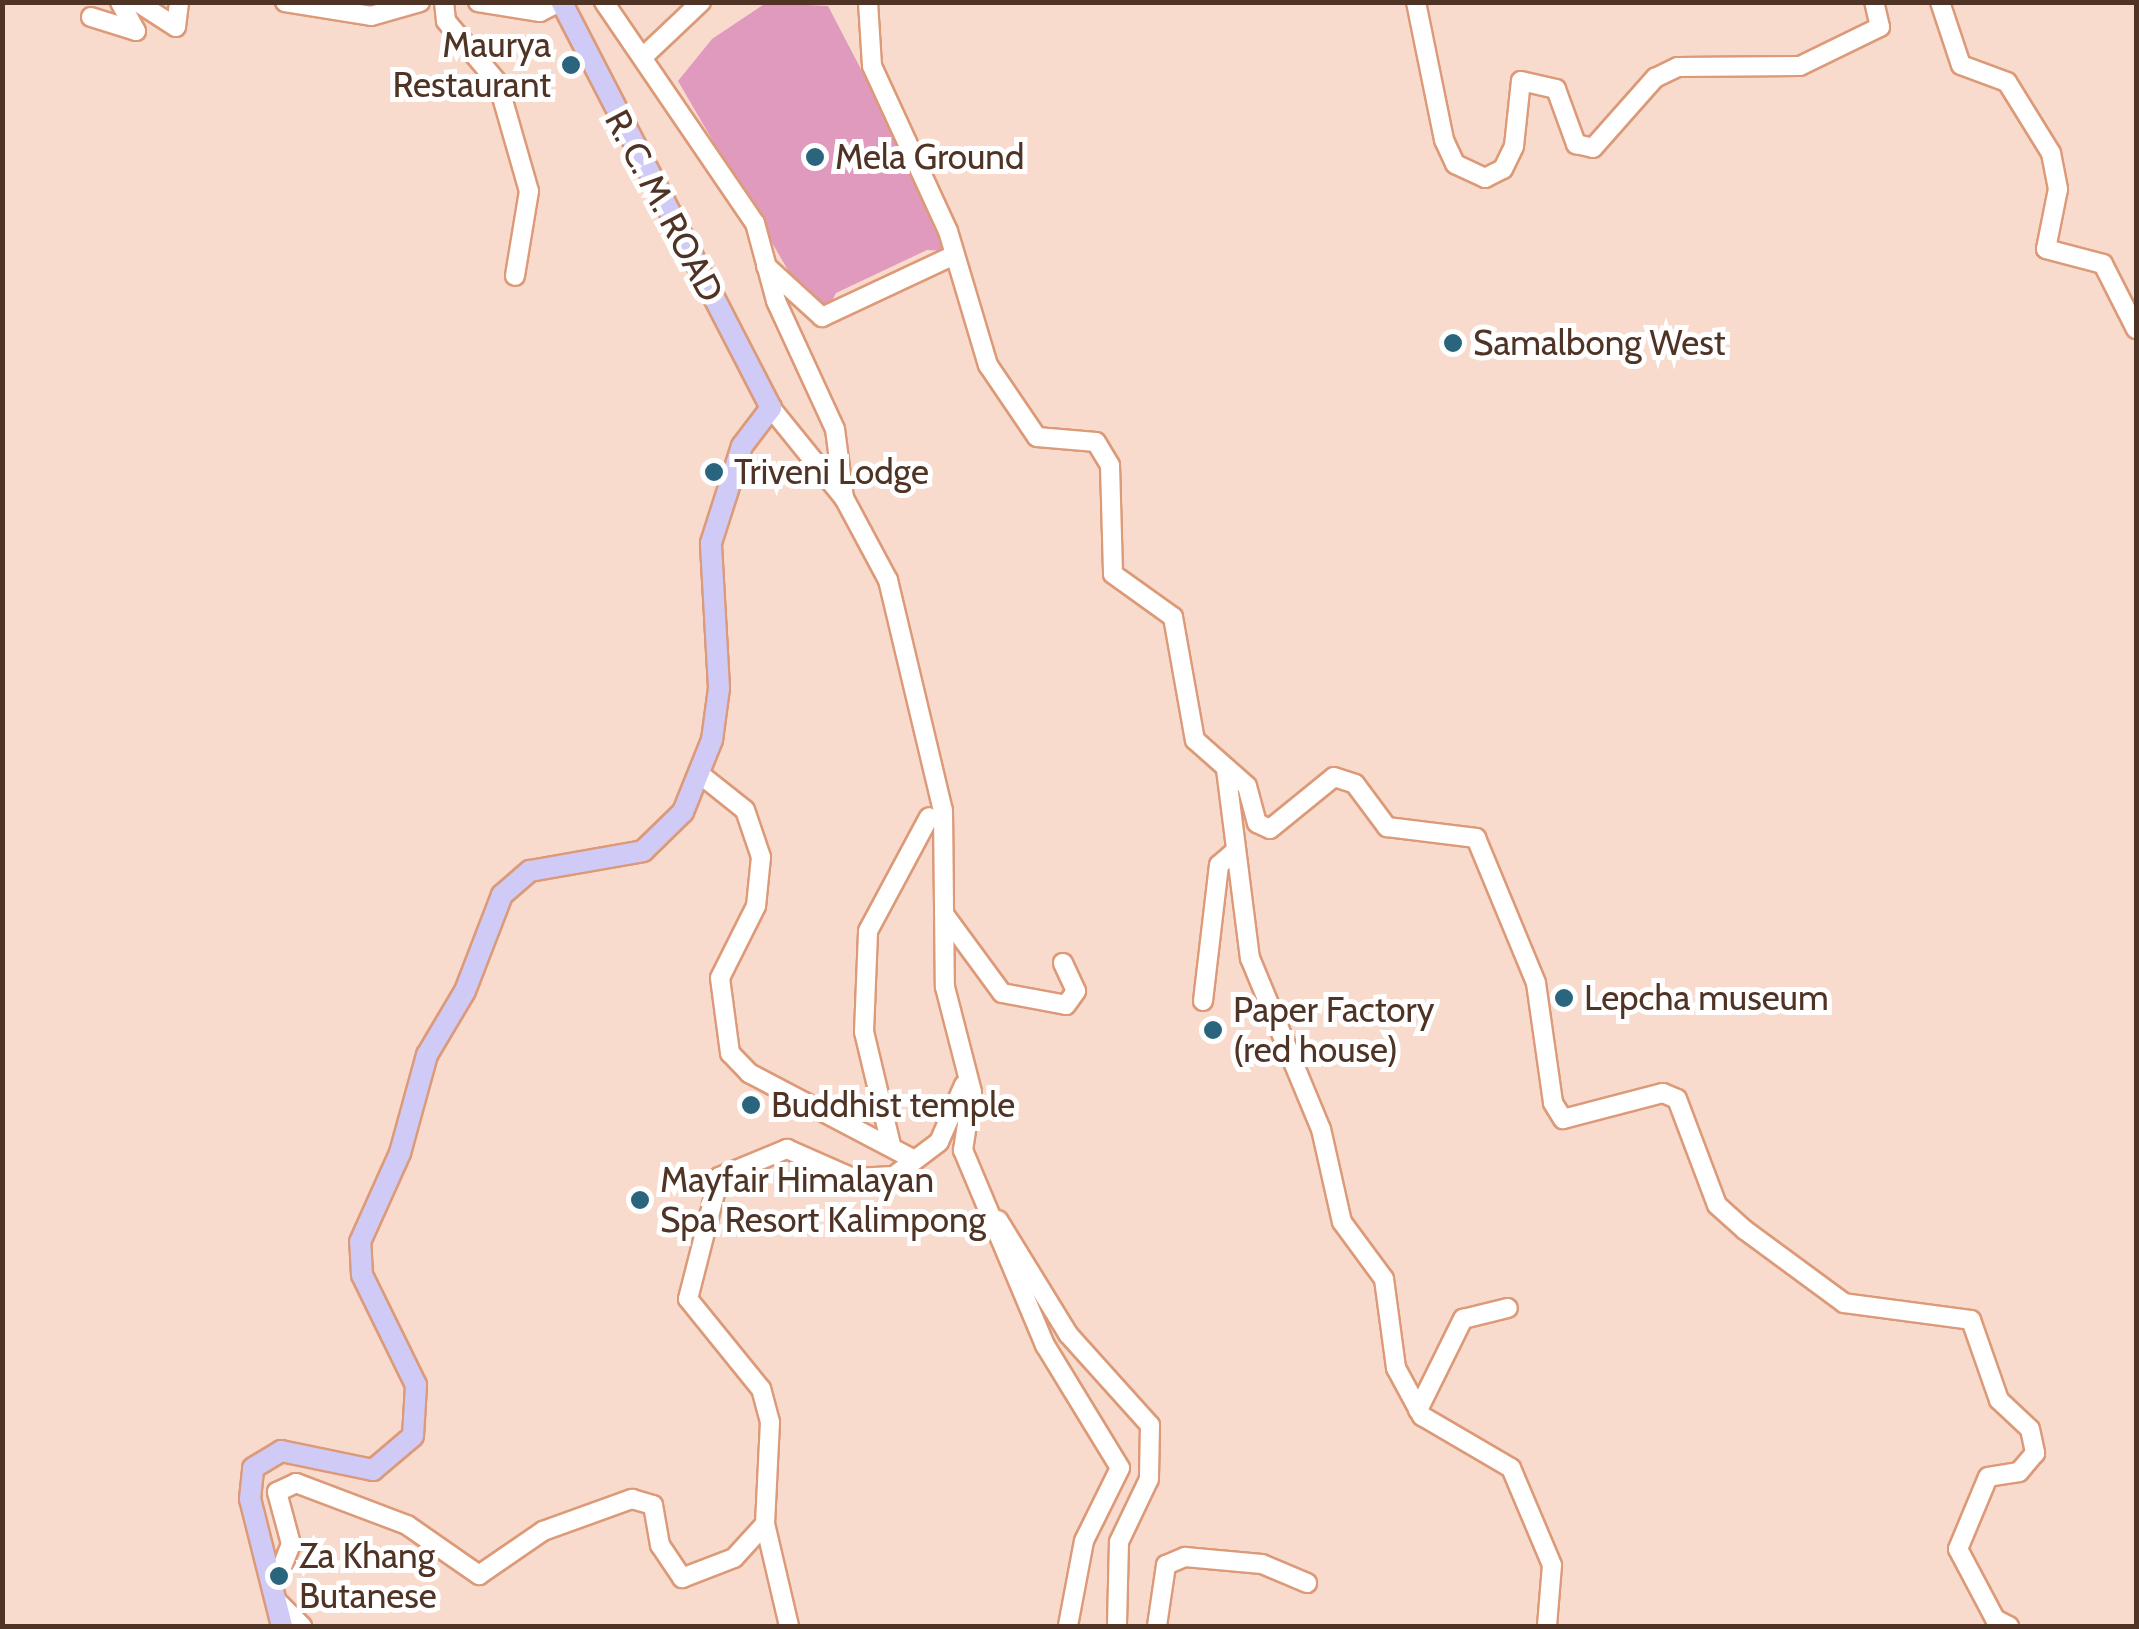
<!DOCTYPE html>
<html>
<head>
<meta charset="utf-8">
<style>
  body { margin:0 }
  #map { position:relative; width:2139px; height:1629px; overflow:hidden; background:#f8dbcd; font-family:Cabin,sans-serif }
  div>[style] { position:absolute }
  .green>* { inset:0; background:#df9abd }
  .roads { filter:drop-shadow(2px 0 #dc9a78) drop-shadow(-2px 0 #dc9a78) drop-shadow(0 2px #dc9a78) drop-shadow(0 -2px #dc9a78) }
  .minor>* { height:18px; margin:-9px; padding:0 9px; transform-origin:9px; border-radius:9px; background:#fff }
  .major>* { height:20px; margin:-10px; padding:0 10px; transform-origin:10px; border-radius:10px; background:#cfcbf6 }
  .dots>* { width:28px; height:28px; translate:-50% -50%; box-sizing:border-box; border:5px solid #fff; border-radius:50% }
  span { translate:-50% -50%; white-space:nowrap; text-align:center; line-height:1.15; -webkit-text-stroke:10px #fff; paint-order:stroke }
  .poi-label { font-size:35px; color:#4f3325 }
  .right { translate:-100% -50%; text-align:right }
  .left { translate:0 -50%; text-align:left }
  .street-label { font-size:35px; color:#4f3325 }
  .frame { position:absolute; inset:0; border:5px solid #4f3325; pointer-events:none }
</style>
</head>
<body>
<div id="map">
  <div class="green">
    <div style="clip-path:polygon(766px 3px,828px 6px,946px 232px,946px 251px,927px 250px,836px 293px,828px 309px,803px 296px,678px 81px,712px 39px)"></div>
  </div>
  <div class="roads">
    <div class="minor">
      <div style="left:137px;top:2px;width:46px;rotate:32.7deg"></div>
      <div style="left:176px;top:27px;width:25px;rotate:-83deg"></div>
      <div style="left:285px;top:2px;width:87px;rotate:9.2deg"></div>
      <div style="left:371px;top:16px;width:51px;rotate:-15.9deg"></div>
      <div style="left:444px;top:2px;width:19px;rotate:84deg"></div>
      <div style="left:446px;top:21px;width:81px;rotate:50deg"></div>
      <div style="left:498px;top:83px;width:112px;rotate:74deg"></div>
      <div style="left:529px;top:191px;width:86px;rotate:99.4deg"></div>
      <div style="left:478px;top:2px;width:63px;rotate:9.2deg"></div>
      <div style="left:540px;top:12px;width:22px;rotate:-27deg"></div>
      <div style="left:604px;top:2px;width:268px;rotate:55.7deg"></div>
      <div style="left:755px;top:223px;width:81px;rotate:74.9deg"></div>
      <div style="left:776px;top:301px;width:141px;rotate:65.3deg"></div>
      <div style="left:835px;top:429px;width:70px;rotate:82.6deg"></div>
      <div style="left:868px;top:2px;width:64px;rotate:86.4deg"></div>
      <div style="left:872px;top:66px;width:182px;rotate:65.3deg"></div>
      <div style="left:948px;top:231px;width:140px;rotate:73.4deg"></div>
      <div style="left:988px;top:365px;width:87px;rotate:55.8deg"></div>
      <div style="left:1037px;top:437px;width:59px;rotate:4.8deg"></div>
      <div style="left:1096px;top:442px;width:27px;rotate:59deg"></div>
      <div style="left:1110px;top:465px;width:109px;rotate:88.4deg"></div>
      <div style="left:1113px;top:574px;width:74px;rotate:35.6deg"></div>
      <div style="left:1173px;top:617px;width:125px;rotate:79.9deg"></div>
      <div style="left:1195px;top:740px;width:69px;rotate:41.5deg"></div>
      <div style="left:1247px;top:786px;width:38px;rotate:75deg"></div>
      <div style="left:1257px;top:823px;width:14px;rotate:25deg"></div>
      <div style="left:1270px;top:829px;width:82px;rotate:-39.1deg"></div>
      <div style="left:1334px;top:777px;width:22px;rotate:18deg"></div>
      <div style="left:1355px;top:784px;width:54px;rotate:53.3deg"></div>
      <div style="left:1387px;top:827px;width:90px;rotate:7deg"></div>
      <div style="left:1476px;top:838px;width:157px;rotate:67.5deg"></div>
      <div style="left:1536px;top:983px;width:121px;rotate:81.9deg"></div>
      <div style="left:1553px;top:1103px;width:19px;rotate:58deg"></div>
      <div style="left:1563px;top:1119px;width:103px;rotate:-14.6deg"></div>
      <div style="left:1663px;top:1093px;width:15px;rotate:23deg"></div>
      <div style="left:1677px;top:1099px;width:113px;rotate:69.3deg"></div>
      <div style="left:1717px;top:1205px;width:38px;rotate:42deg"></div>
      <div style="left:1745px;top:1230px;width:123px;rotate:36.4deg"></div>
      <div style="left:1844px;top:1303px;width:128px;rotate:7.6deg"></div>
      <div style="left:1971px;top:1320px;width:85px;rotate:70.7deg"></div>
      <div style="left:1999px;top:1400px;width:42px;rotate:43.1deg"></div>
      <div style="left:2030px;top:1429px;width:25px;rotate:78deg"></div>
      <div style="left:2035px;top:1453px;width:25px;rotate:130deg"></div>
      <div style="left:2019px;top:1472px;width:31px;rotate:171deg"></div>
      <div style="left:1988px;top:1477px;width:78px;rotate:112.6deg"></div>
      <div style="left:1958px;top:1549px;width:79px;rotate:62.1deg"></div>
      <div style="left:1995px;top:1619px;width:16px;rotate:27deg"></div>
      <div style="left:1416px;top:2px;width:141px;rotate:78.5deg"></div>
      <div style="left:1444px;top:140px;width:26px;rotate:65deg"></div>
      <div style="left:1455px;top:164px;width:33px;rotate:25deg"></div>
      <div style="left:1485px;top:178px;width:20px;rotate:-27deg"></div>
      <div style="left:1503px;top:169px;width:25px;rotate:-64deg"></div>
      <div style="left:1514px;top:146px;width:65px;rotate:-83.9deg"></div>
      <div style="left:1521px;top:81px;width:36px;rotate:13deg"></div>
      <div style="left:1556px;top:89px;width:59px;rotate:70deg"></div>
      <div style="left:1576px;top:144px;width:17px;rotate:13deg"></div>
      <div style="left:1593px;top:148px;width:94px;rotate:-48.5deg"></div>
      <div style="left:1655px;top:78px;width:25px;rotate:-26deg"></div>
      <div style="left:1678px;top:67px;width:122px;rotate:-0.5deg"></div>
      <div style="left:1800px;top:66px;width:89px;rotate:-26deg"></div>
      <div style="left:1880px;top:27px;width:26px;rotate:-103deg"></div>
      <div style="left:1940px;top:2px;width:66px;rotate:71.6deg"></div>
      <div style="left:1961px;top:65px;width:49px;rotate:20.3deg"></div>
      <div style="left:2007px;top:82px;width:84px;rotate:58.2deg"></div>
      <div style="left:2051px;top:153px;width:37px;rotate:79deg"></div>
      <div style="left:2058px;top:189px;width:61px;rotate:101.3deg"></div>
      <div style="left:2046px;top:249px;width:59px;rotate:14.7deg"></div>
      <div style="left:2103px;top:264px;width:73px;rotate:63.1deg"></div>
      <div style="left:91px;top:17px;width:47px;rotate:17.3deg"></div>
      <div style="left:136px;top:31px;width:33px;rotate:-119deg"></div>
      <div style="left:643px;top:57px;width:80px;rotate:-43.5deg"></div>
      <div style="left:766px;top:266px;width:76px;rotate:42.3deg"></div>
      <div style="left:822px;top:317px;width:144px;rotate:-25.1deg"></div>
      <div style="left:771px;top:408px;width:116px;rotate:51deg"></div>
      <div style="left:844px;top:498px;width:93px;rotate:61.8deg"></div>
      <div style="left:888px;top:580px;width:236px;rotate:76.6deg"></div>
      <div style="left:943px;top:810px;width:177px;rotate:89.4deg"></div>
      <div style="left:945px;top:987px;width:108px;rotate:75.6deg"></div>
      <div style="left:972px;top:1092px;width:59px;rotate:98.8deg"></div>
      <div style="left:963px;top:1150px;width:212px;rotate:67.2deg"></div>
      <div style="left:1045px;top:1345px;width:144px;rotate:58.6deg"></div>
      <div style="left:1120px;top:1468px;width:81px;rotate:116.3deg"></div>
      <div style="left:1084px;top:1541px;width:86px;rotate:100.7deg"></div>
      <div style="left:1226px;top:769px;width:191px;rotate:82.8deg"></div>
      <div style="left:1250px;top:958px;width:185px;rotate:67.5deg"></div>
      <div style="left:1321px;top:1129px;width:95px;rotate:77.3deg"></div>
      <div style="left:1342px;top:1222px;width:71px;rotate:53.6deg"></div>
      <div style="left:1384px;top:1279px;width:90px;rotate:82.3deg"></div>
      <div style="left:1396px;top:1368px;width:55px;rotate:61.6deg"></div>
      <div style="left:1422px;top:1416px;width:103px;rotate:30.3deg"></div>
      <div style="left:1511px;top:1468px;width:105px;rotate:67.1deg"></div>
      <div style="left:1552px;top:1565px;width:61px;rotate:94.7deg"></div>
      <div style="left:701px;top:775px;width:56px;rotate:38.5deg"></div>
      <div style="left:745px;top:810px;width:50px;rotate:71.2deg"></div>
      <div style="left:761px;top:857px;width:49px;rotate:95.8deg"></div>
      <div style="left:756px;top:906px;width:80px;rotate:116.6deg"></div>
      <div style="left:720px;top:978px;width:76px;rotate:82.4deg"></div>
      <div style="left:730px;top:1053px;width:28px;rotate:46deg"></div>
      <div style="left:749px;top:1073px;width:187px;rotate:27.7deg"></div>
      <div style="left:944px;top:914px;width:98px;rotate:53.7deg"></div>
      <div style="left:1002px;top:993px;width:65px;rotate:10.6deg"></div>
      <div style="left:1066px;top:1005px;width:17px;rotate:-54deg"></div>
      <div style="left:1076px;top:991px;width:31px;rotate:-115deg"></div>
      <div style="left:1203px;top:1001px;width:137px;rotate:-83.3deg"></div>
      <div style="left:1219px;top:865px;width:18px;rotate:-41deg"></div>
      <div style="left:891px;top:1145px;width:116px;rotate:-103.4deg"></div>
      <div style="left:864px;top:1032px;width:101px;rotate:-87.7deg"></div>
      <div style="left:868px;top:931px;width:129px;rotate:-61.8deg"></div>
      <div style="left:998px;top:1220px;width:134px;rotate:58.4deg"></div>
      <div style="left:1068px;top:1334px;width:122px;rotate:48deg"></div>
      <div style="left:1150px;top:1425px;width:54px;rotate:91.1deg"></div>
      <div style="left:1149px;top:1479px;width:70px;rotate:115.5deg"></div>
      <div style="left:1119px;top:1542px;width:84px;rotate:91.4deg"></div>
      <div style="left:1418px;top:1410px;width:102px;rotate:-63.7deg"></div>
      <div style="left:1463px;top:1319px;width:46px;rotate:-13.7deg"></div>
      <div style="left:276px;top:1582px;width:41px;rotate:-68.5deg"></div>
      <div style="left:291px;top:1544px;width:54px;rotate:-105.1deg"></div>
      <div style="left:277px;top:1492px;width:21px;rotate:-25deg"></div>
      <div style="left:296px;top:1483px;width:119px;rotate:20.7deg"></div>
      <div style="left:407px;top:1525px;width:88px;rotate:34.8deg"></div>
      <div style="left:479px;top:1575px;width:78px;rotate:-34.5deg"></div>
      <div style="left:543px;top:1531px;width:95px;rotate:-19.8deg"></div>
      <div style="left:632px;top:1499px;width:22px;rotate:16deg"></div>
      <div style="left:653px;top:1505px;width:41px;rotate:80.1deg"></div>
      <div style="left:660px;top:1545px;width:40px;rotate:56deg"></div>
      <div style="left:682px;top:1578px;width:56px;rotate:-21deg"></div>
      <div style="left:734px;top:1558px;width:46px;rotate:-47.6deg"></div>
      <div style="left:278px;top:1602px;width:34px;rotate:45deg"></div>
      <div style="left:789px;top:1626px;width:105px;rotate:-103.2deg"></div>
      <div style="left:765px;top:1524px;width:102px;rotate:-87.2deg"></div>
      <div style="left:770px;top:1422px;width:34px;rotate:-105deg"></div>
      <div style="left:761px;top:1389px;width:116px;rotate:-129deg"></div>
      <div style="left:688px;top:1299px;width:126px;rotate:-75.7deg"></div>
      <div style="left:719px;top:1177px;width:74px;rotate:-22.4deg"></div>
      <div style="left:787px;top:1149px;width:72px;rotate:23.7deg"></div>
      <div style="left:853px;top:1178px;width:41px;rotate:-2.8deg"></div>
      <div style="left:894px;top:1176px;width:56px;rotate:-37.1deg"></div>
      <div style="left:939px;top:1142px;width:62px;rotate:-66.3deg"></div>
      <div style="left:1157px;top:1626px;width:62px;rotate:-81.6deg"></div>
      <div style="left:1166px;top:1565px;width:21px;rotate:-23deg"></div>
      <div style="left:1185px;top:1557px;width:77px;rotate:5.2deg"></div>
      <div style="left:1262px;top:1564px;width:49px;rotate:22.9deg"></div>
    </div>
    <div class="major">
      <div style="left:282px;top:1626px;width:131px;rotate:-104.1deg"></div>
      <div style="left:250px;top:1499px;width:31px;rotate:-84deg"></div>
      <div style="left:253px;top:1468px;width:33px;rotate:-31deg"></div>
      <div style="left:281px;top:1451px;width:94px;rotate:11.7deg"></div>
      <div style="left:373px;top:1470px;width:52px;rotate:-40.4deg"></div>
      <div style="left:413px;top:1436px;width:51px;rotate:-86.6deg"></div>
      <div style="left:416px;top:1385px;width:123px;rotate:-116.1deg"></div>
      <div style="left:362px;top:1275px;width:33px;rotate:-93deg"></div>
      <div style="left:360px;top:1242px;width:98px;rotate:-65.8deg"></div>
      <div style="left:400px;top:1153px;width:102px;rotate:-74.6deg"></div>
      <div style="left:427px;top:1055px;width:74px;rotate:-59.3deg"></div>
      <div style="left:465px;top:991px;width:103px;rotate:-68.9deg"></div>
      <div style="left:502px;top:895px;width:37px;rotate:-41deg"></div>
      <div style="left:530px;top:871px;width:115px;rotate:-10deg"></div>
      <div style="left:643px;top:851px;width:56px;rotate:-44.3deg"></div>
      <div style="left:683px;top:812px;width:78px;rotate:-68.1deg"></div>
      <div style="left:712px;top:740px;width:52px;rotate:-82.3deg"></div>
      <div style="left:719px;top:688px;width:145px;rotate:-93.2deg"></div>
      <div style="left:711px;top:543px;width:102px;rotate:-72.3deg"></div>
      <div style="left:742px;top:446px;width:48px;rotate:-52.7deg"></div>
      <div style="left:771px;top:408px;width:457px;rotate:-117.3deg"></div>
    </div>
  </div>
  <div class="dots">
    <div style="left:571px;top:65px;background:#2a657d"></div>
    <div style="left:815px;top:157px;background:#2a657d"></div>
    <div style="left:1453px;top:343px;background:#2a657d"></div>
    <div style="left:714px;top:472px;background:#2a657d"></div>
    <div style="left:1564px;top:998px;background:#2a657d"></div>
    <div style="left:1213px;top:1030px;background:#2a657d"></div>
    <div style="left:751px;top:1105px;background:#2a657d"></div>
    <div style="left:640px;top:1200px;background:#2a657d"></div>
    <div style="left:279px;top:1576px;background:#2a657d"></div>
  </div>
  <div class="poi-label">
    <span class="right" style="left:551px;top:65px">Maurya<br>Restaurant</span>
    <span class="left" style="left:835px;top:157px">Mela Ground</span>
    <span class="left" style="left:1473px;top:343px">Samalbong West</span>
    <span class="left" style="left:734px;top:472px">Triveni Lodge</span>
    <span class="left" style="left:1584px;top:998px">Lepcha museum</span>
    <span class="left" style="left:1233px;top:1030px">Paper Factory<br>(red house)</span>
    <span class="left" style="left:771px;top:1105px">Buddhist temple</span>
    <span class="left" style="left:660px;top:1200px">Mayfair Himalayan<br>Spa Resort Kalimpong</span>
    <span class="left" style="left:299px;top:1576px">Za Khang<br>Butanese</span>
  </div>
  <div class="street-label">
    <span style="left:664px;top:206px;rotate:62deg">R. C. M. ROAD</span>
  </div>
  <div class="frame"></div>
</div>
</body>
</html>
